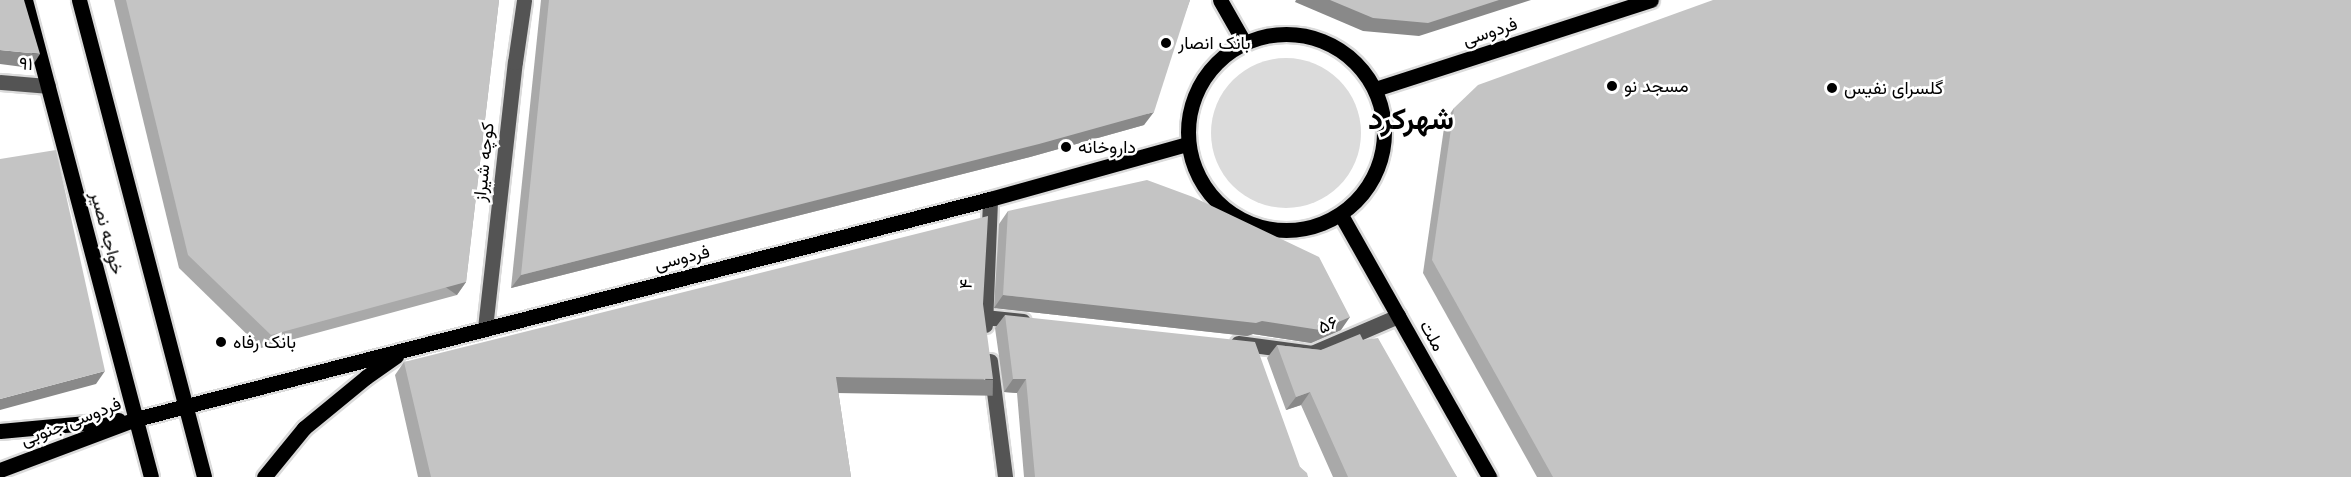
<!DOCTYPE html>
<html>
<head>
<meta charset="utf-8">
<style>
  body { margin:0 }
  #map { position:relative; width:2351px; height:477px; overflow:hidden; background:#fff; font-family:Poppins,Vazirmatn,sans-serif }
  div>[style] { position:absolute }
  .green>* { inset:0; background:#dbdbdb }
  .round { border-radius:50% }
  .roads { filter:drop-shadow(2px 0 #dbdbdb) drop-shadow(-2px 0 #dbdbdb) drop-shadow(0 2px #dbdbdb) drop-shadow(0 -2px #dbdbdb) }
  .minor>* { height:15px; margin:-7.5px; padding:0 7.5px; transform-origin:7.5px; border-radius:7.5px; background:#545454 }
  .major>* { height:15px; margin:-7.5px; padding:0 7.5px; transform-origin:7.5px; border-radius:7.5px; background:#000 }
  .major>.ring { margin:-7.5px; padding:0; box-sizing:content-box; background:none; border:15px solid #000; border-radius:50% }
  .wall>* { inset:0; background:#a9a9a9 }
  .shaded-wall>* { inset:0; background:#898989; transform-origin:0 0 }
  .building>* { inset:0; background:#c4c4c4 }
  .dots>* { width:16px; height:16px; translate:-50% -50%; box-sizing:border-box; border:3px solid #fff; border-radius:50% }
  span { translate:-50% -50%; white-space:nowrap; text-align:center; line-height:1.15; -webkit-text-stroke:5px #fff; paint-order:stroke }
  .street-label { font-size:18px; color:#000 }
  .poi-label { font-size:18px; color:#000 }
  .left { translate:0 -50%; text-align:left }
  .town-label { font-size:30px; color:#000; font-weight:700 }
</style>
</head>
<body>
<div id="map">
  <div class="green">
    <div class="round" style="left:1211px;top:58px;width:150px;height:150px"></div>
  </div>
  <div class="roads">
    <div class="minor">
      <div style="left:0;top:82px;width:48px;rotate:4.8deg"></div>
      <div style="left:984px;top:317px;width:39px;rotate:6deg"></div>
      <div style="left:985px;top:325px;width:126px;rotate:-87.7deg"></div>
      <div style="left:485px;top:328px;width:268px;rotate:-83.6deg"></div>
      <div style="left:515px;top:62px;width:63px;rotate:-81.7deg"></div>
      <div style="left:1238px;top:343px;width:75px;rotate:7.7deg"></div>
      <div style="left:1312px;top:353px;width:94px;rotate:-23.3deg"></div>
      <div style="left:990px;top:361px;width:117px;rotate:82.6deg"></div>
    </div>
    <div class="major">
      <div style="left:25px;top:0;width:493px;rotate:75.2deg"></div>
      <div style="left:79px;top:0;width:493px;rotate:75.3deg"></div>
      <div style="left:1220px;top:0;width:48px;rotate:60.3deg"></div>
      <div class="ring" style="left:1188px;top:34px;width:181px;height:181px"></div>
      <div style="left:1375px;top:89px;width:290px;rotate:-17.9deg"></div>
      <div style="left:1341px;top:215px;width:301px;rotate:60.5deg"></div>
      <div style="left:0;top:431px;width:119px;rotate:-5.3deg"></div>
      <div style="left:0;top:470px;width:145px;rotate:-20.6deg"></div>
      <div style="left:136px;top:419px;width:882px;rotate:-14.45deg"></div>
      <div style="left:990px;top:199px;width:205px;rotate:-15.6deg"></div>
      <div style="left:264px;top:477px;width:63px;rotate:-50.8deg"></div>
      <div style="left:304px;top:428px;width:80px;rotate:-39.4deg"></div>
      <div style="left:366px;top:377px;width:37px;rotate:-35deg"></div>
    </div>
  </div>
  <div class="wall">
    <div style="clip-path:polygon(114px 0,499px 0,466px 282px,457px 295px,261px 348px,179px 268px)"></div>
    <div style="clip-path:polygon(541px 0,1190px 0,1144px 125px,1030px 157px,511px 288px)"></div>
    <div style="clip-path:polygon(1454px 108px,2351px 477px,1537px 477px,1423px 273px,1445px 121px)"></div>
    <div style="clip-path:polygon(1008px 211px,1341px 330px,1311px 343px,1253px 334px,1247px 336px,994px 308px,999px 224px)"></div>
    <div style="clip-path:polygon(983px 304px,984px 392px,838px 390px,851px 477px,418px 477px,395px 375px,404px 362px)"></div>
    <div style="clip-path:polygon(1005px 315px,1300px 467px,1308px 477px,1024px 477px,1017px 393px,1004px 392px,995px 328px)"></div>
    <div style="clip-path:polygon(1363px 340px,1457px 477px,1333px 477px,1301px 405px,1286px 410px,1267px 358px,1277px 345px,1321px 350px)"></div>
  </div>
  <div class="shaded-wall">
    <div style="clip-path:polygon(1296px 0,1531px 0,1419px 36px,1363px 31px,1295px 2px)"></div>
    <div style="clip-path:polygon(0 50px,40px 54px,31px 68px,0 64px)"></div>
    <div style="clip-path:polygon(1154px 112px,1144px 125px,1030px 157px,511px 288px,521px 275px)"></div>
    <div style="left:466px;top:282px;width:16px;height:202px;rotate:125deg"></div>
    <div style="clip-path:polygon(1003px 295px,1262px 321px,1350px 317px,1341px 330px,1311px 343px,1253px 334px,1247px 336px,994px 308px)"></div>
    <div style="clip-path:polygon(105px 371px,96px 384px,0 410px,0 399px)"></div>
    <div style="left:836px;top:377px;width:157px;height:16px;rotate:1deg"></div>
    <div style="clip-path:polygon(1013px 379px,1026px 379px,1017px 393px,1004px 392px)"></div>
    <div style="clip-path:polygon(1310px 392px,1301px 405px,1286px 410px,1296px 397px)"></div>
  </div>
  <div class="building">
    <div style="clip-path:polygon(0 0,24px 0,40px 54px,0 50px)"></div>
    <div style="clip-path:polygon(126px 0,499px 0,466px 282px,271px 335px,188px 255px)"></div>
    <div style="clip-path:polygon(549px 0,1190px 0,1154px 112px,1039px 144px,521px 275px)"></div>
    <div style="clip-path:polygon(1330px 0,1499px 0,1428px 23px,1373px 18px)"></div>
    <div style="clip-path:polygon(1713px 0,2351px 0,2351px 477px,1553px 477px,1432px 260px,1454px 108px,1478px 85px)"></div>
    <div style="clip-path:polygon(56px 150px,105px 371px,0 399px,0 159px)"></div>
    <div style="clip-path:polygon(1147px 180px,1193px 197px,1319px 257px,1350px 317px,1320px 330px,1262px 321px,1256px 323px,1003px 295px,1008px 211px)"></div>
    <div style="clip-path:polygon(988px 216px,983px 304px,993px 379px,836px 377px,851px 477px,431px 477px,404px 362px)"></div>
    <div style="clip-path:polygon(1005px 315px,1255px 342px,1300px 467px,1307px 473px,1308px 477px,1035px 477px,1026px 379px,1013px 379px)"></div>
    <div style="clip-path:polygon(1360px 334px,1363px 340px,1378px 338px,1457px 477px,1348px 477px,1310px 392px,1296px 397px,1277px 345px,1321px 350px)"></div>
  </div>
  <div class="dots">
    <div style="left:1166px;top:43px;background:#000"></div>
    <div style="left:1612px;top:86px;background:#000"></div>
    <div style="left:1832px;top:88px;background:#000"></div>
    <div style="left:1066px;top:147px;background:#000"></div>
    <div style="left:221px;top:342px;background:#000"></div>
  </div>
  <div class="street-label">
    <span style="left:1490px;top:32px;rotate:-18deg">فردوسی</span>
    <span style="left:26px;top:64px;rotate:5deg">۹۱</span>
    <span style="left:484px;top:162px;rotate:-84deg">کوچه شیراز</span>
    <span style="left:107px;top:233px;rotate:75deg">خواجه نصیر</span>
    <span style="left:682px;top:258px;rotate:-14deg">فردوسی</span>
    <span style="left:966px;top:284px;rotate:-87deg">۴</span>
    <span style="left:1328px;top:325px;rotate:-23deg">۵۶</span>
    <span style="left:1432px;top:336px;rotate:61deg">ملت</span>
    <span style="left:71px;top:422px;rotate:-21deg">فردوسی جنوبی</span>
  </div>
  <div class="poi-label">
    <span class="left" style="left:1178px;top:43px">بانک انصار</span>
    <span class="left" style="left:1624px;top:86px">مسجد نو</span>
    <span class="left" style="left:1844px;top:88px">گلسرای نفیس</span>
    <span class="left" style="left:1078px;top:147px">داروخانه</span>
    <span class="left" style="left:233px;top:342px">بانک رفاه</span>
  </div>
  <div class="town-label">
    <span style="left:1411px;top:119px">شهرکرد</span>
  </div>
</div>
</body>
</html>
